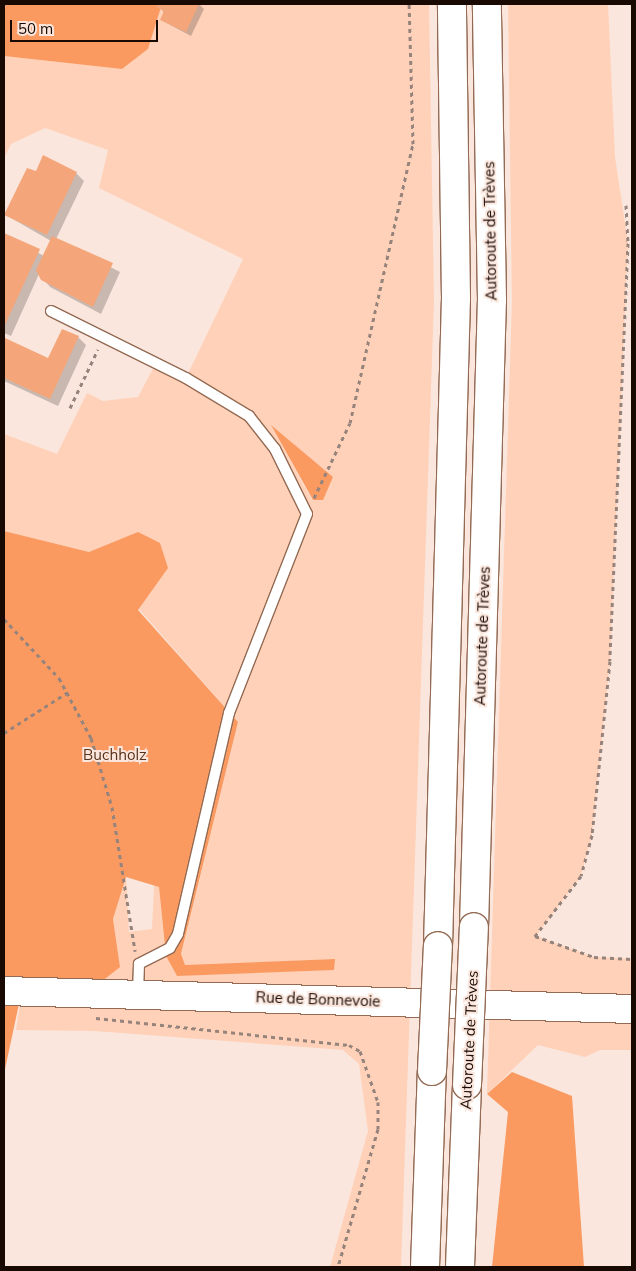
<!DOCTYPE html>
<html>
<head>
<meta charset="utf-8">
<style>
  body { margin:0 }
  #map { position:relative; width:636px; height:1271px; overflow:hidden; background:#fae6dc; font-family:Mulish,sans-serif }
  div>[style] { position:absolute }
  .green>* { inset:0; background:#ffd1b8 }
  .forest>* { inset:0; background:#fa9a61 }
  .shadow>* { inset:0; background:#0003 }
  .building>* { inset:0; background:#f4a67a }
  .path>* { height:3px; margin-top:-1.5px; transform-origin:0; background:repeating-linear-gradient(90deg,#96847c 0 4px,transparent 0 8px) }
  .roads { filter:drop-shadow(1px 0 #936a53) drop-shadow(-1px 0 #936a53) drop-shadow(0 1px #936a53) drop-shadow(0 -1px #936a53) }
  .service>* { height:10px; margin:-5px; padding:0 5px; transform-origin:5px; border-radius:5px; background:#fff }
  .secondary>* { height:28px; margin:-14px; padding:0 14px; transform-origin:14px; border-radius:14px; background:#fff }
  .motorway>* { height:28px; margin:-14px; padding:0 14px; transform-origin:14px; border-radius:14px; background:#fff }
  .bridges { filter:drop-shadow(1px 0 #936a53) drop-shadow(-1px 0 #936a53) drop-shadow(0 1px #936a53) drop-shadow(0 -1px #936a53) }
  .motorway-bridge>* { height:28px; margin:-14px; padding:0 14px; transform-origin:14px; border-radius:14px; background:#fff }
  span { translate:-50% -50%; white-space:nowrap; text-align:center; line-height:1.15; -webkit-text-stroke:4px #fae6dc; paint-order:stroke }
  .street-label { font-size:15px; color:#180902 }
  .park-label { font-size:15px; color:#59321b }
  .frame { position:absolute; inset:0; border:5px solid #180902; pointer-events:none }
  .scale { position:absolute; left:10px; top:20px; width:148px; height:22px; box-sizing:border-box; border:2px solid #180902; border-top:0; padding-left:6px; font-size:15px; line-height:18px; white-space:nowrap; color:#180902; -webkit-text-stroke:4px #fae6dc; paint-order:stroke }
</style>
</head>
<body>
<div id="map">
  <div class="green">
    <div style="clip-path:polygon(evenodd,162px 4px,429px 4px,434px 301px,401px 1267px,330px 1267px,368px 1131px,359px 1064px,343px 1050px,95px 1031px,16px 1030px,23px 985px,120px 967px,113px 919px,126px 877px,129px 932px,152px 929px,154px 885px,159px 887px,166px 956px,177px 976px,335px 959px,185px 966px,181px 955px,238px 722px,89px 552px,4px 531px,4px 434px,57px 454px,87px 393px,103px 401px,138px 397px,156px 363px,186px 378px,243px 259px,99px 188px,108px 150px,45px 128px,11px 144px,4px 158px,4px 56px,122px 69px,148px 49px,162px 4px,272px 426px,333px 477px,312px 500px,272px 427px,272px 426px)"></div>
    <div style="clip-path:polygon(508px 4px,608px 4px,615px 157px,628px 243px,610px 661px,592px 835px,581px 876px,536px 936px,594px 957px,632px 959px,632px 1050px,600px 1050px,585px 1057px,538px 1045px,487px 1094px,512px 301px)"></div>
  </div>
  <div class="forest">
    <div style="clip-path:polygon(4px 4px,162px 4px,148px 49px,122px 69px,4px 56px)"></div>
    <div style="clip-path:polygon(271px 425px,333px 477px,323px 500px,313px 500px)"></div>
    <div style="clip-path:polygon(4px 531px,89px 552px,138px 532px,160px 543px,168px 568px,138px 610px,238px 722px,181px 954px,185px 965px,335px 959px,334px 970px,177px 976px,166px 956px,159px 887px,126px 877px,113px 919px,120px 967px,101px 982px,23px 985px,4px 1074px)"></div>
    <div style="clip-path:polygon(512px 1072px,572px 1096px,584px 1267px,492px 1267px,508px 1112px,487px 1094px)"></div>
  </div>
  <div class="shadow">
    <div style="clip-path:polygon(159px 4px,199px 4px,204px 9px,191px 36px,161px 20px,164px 13px)"></div>
    <div style="clip-path:polygon(36px 173px,76px 173px,84px 181px,56px 239px,120px 272px,101px 314px,50px 287px,39px 274px,11px 336px,4px 333px,4px 234px,44px 256px,51px 241px,6px 215px)"></div>
    <div style="clip-path:polygon(78px 337px,86px 345px,58px 406px,4px 381px,5px 339px,49px 359px)"></div>
  </div>
  <div class="building">
    <div style="clip-path:polygon(158px 4px,199px 4px,186px 32px,160px 20px,164px 11px,156px 7px)"></div>
    <div style="clip-path:polygon(43px 155px,77px 172px,47px 235px,4px 215px,27px 168px,36px 171px)"></div>
    <div style="clip-path:polygon(4px 233px,40px 249px,4px 327px)"></div>
    <div style="clip-path:polygon(52px 236px,113px 263px,93px 307px,41px 280px,36px 270px)"></div>
    <div style="clip-path:polygon(62px 329px,79px 336px,50px 399px,4px 378px,5px 338px,48px 358px)"></div>
  </div>
  <div class="path">
    <div style="left:4px;top:5px;width:1px;rotate:-90deg"></div>
    <div style="left:626px;top:205px;width:38px;rotate:87deg"></div>
    <div style="left:628px;top:243px;width:418px;rotate:92.5deg"></div>
    <div style="left:610px;top:661px;width:175px;rotate:95.9deg"></div>
    <div style="left:592px;top:835px;width:42px;rotate:105deg"></div>
    <div style="left:581px;top:876px;width:76px;rotate:127.5deg"></div>
    <div style="left:535px;top:936px;width:63px;rotate:19.6deg"></div>
    <div style="left:594px;top:957px;width:38px;rotate:3deg"></div>
    <div style="left:70px;top:408px;width:65px;rotate:-64.6deg"></div>
    <div style="left:314px;top:498px;width:83px;rotate:-64.4deg"></div>
    <div style="left:350px;top:423px;width:286px;rotate:-77.3deg"></div>
    <div style="left:413px;top:144px;width:140px;rotate:-91.6deg"></div>
    <div style="left:4px;top:619px;width:81px;rotate:47deg"></div>
    <div style="left:59px;top:678px;width:68px;rotate:61.9deg"></div>
    <div style="left:91px;top:738px;width:72px;rotate:73.1deg"></div>
    <div style="left:112px;top:807px;width:146px;rotate:80.9deg"></div>
    <div style="left:4px;top:733px;width:76px;rotate:-32.6deg"></div>
    <div style="left:96px;top:1018px;width:254px;rotate:6.1deg"></div>
    <div style="left:349px;top:1045px;width:13px;rotate:29deg"></div>
    <div style="left:360px;top:1051px;width:54px;rotate:70.6deg"></div>
    <div style="left:378px;top:1102px;width:27px;rotate:90deg"></div>
    <div style="left:378px;top:1129px;width:144px;rotate:106.2deg"></div>
  </div>
  <div class="roads">
    <div class="service">
      <div style="left:51px;top:311px;width:151px;rotate:26.4deg"></div>
      <div style="left:186px;top:378px;width:74px;rotate:31.1deg"></div>
      <div style="left:249px;top:416px;width:42px;rotate:51.8deg"></div>
      <div style="left:275px;top:449px;width:72px;rotate:63.8deg"></div>
      <div style="left:307px;top:514px;width:214px;rotate:111.4deg"></div>
      <div style="left:229px;top:713px;width:227px;rotate:103deg"></div>
      <div style="left:178px;top:934px;width:16px;rotate:120deg"></div>
      <div style="left:170px;top:948px;width:35px;rotate:153deg"></div>
      <div style="left:139px;top:964px;width:29px;rotate:92deg"></div>
    </div>
    <div class="secondary">
      <div style="left:4px;top:991px;width:628px;rotate:1.64deg"></div>
    </div>
    <div class="motorway">
      <div style="left:474px;top:927px;width:627px;rotate:-88.36deg"></div>
      <div style="left:492px;top:300px;width:296px;rotate:-91deg"></div>
      <div style="left:438px;top:946px;width:648px;rotate:-88.41deg"></div>
      <div style="left:456px;top:298px;width:294px;rotate:-90.8deg"></div>
      <div style="left:425px;top:1267px;width:196px;rotate:-88deg"></div>
      <div style="left:460px;top:1267px;width:182px;rotate:-87.8deg"></div>
    </div>
  </div>
  <div class="bridges">
    <div class="motorway-bridge">
      <div style="left:432px;top:1071px;width:125px;rotate:-87.3deg"></div>
      <div style="left:467px;top:1085px;width:158px;rotate:-87.5deg"></div>
    </div>
  </div>
  <div class="street-label">
    <span style="left:490px;top:231px;rotate:-91deg">Autoroute de Trèves</span>
    <span style="left:482px;top:636px;rotate:-88deg">Autoroute de Trèves</span>
    <span style="left:318px;top:999px;rotate:2deg">Rue de Bonnevoie</span>
    <span style="left:469px;top:1040px;rotate:-87deg">Autoroute de Trèves</span>
  </div>
  <div class="park-label">
    <span style="left:115px;top:755px">Buchholz</span>
  </div>
  <div class="frame"></div>
  <div class="scale">50 m</div>
</div>
</body>
</html>
